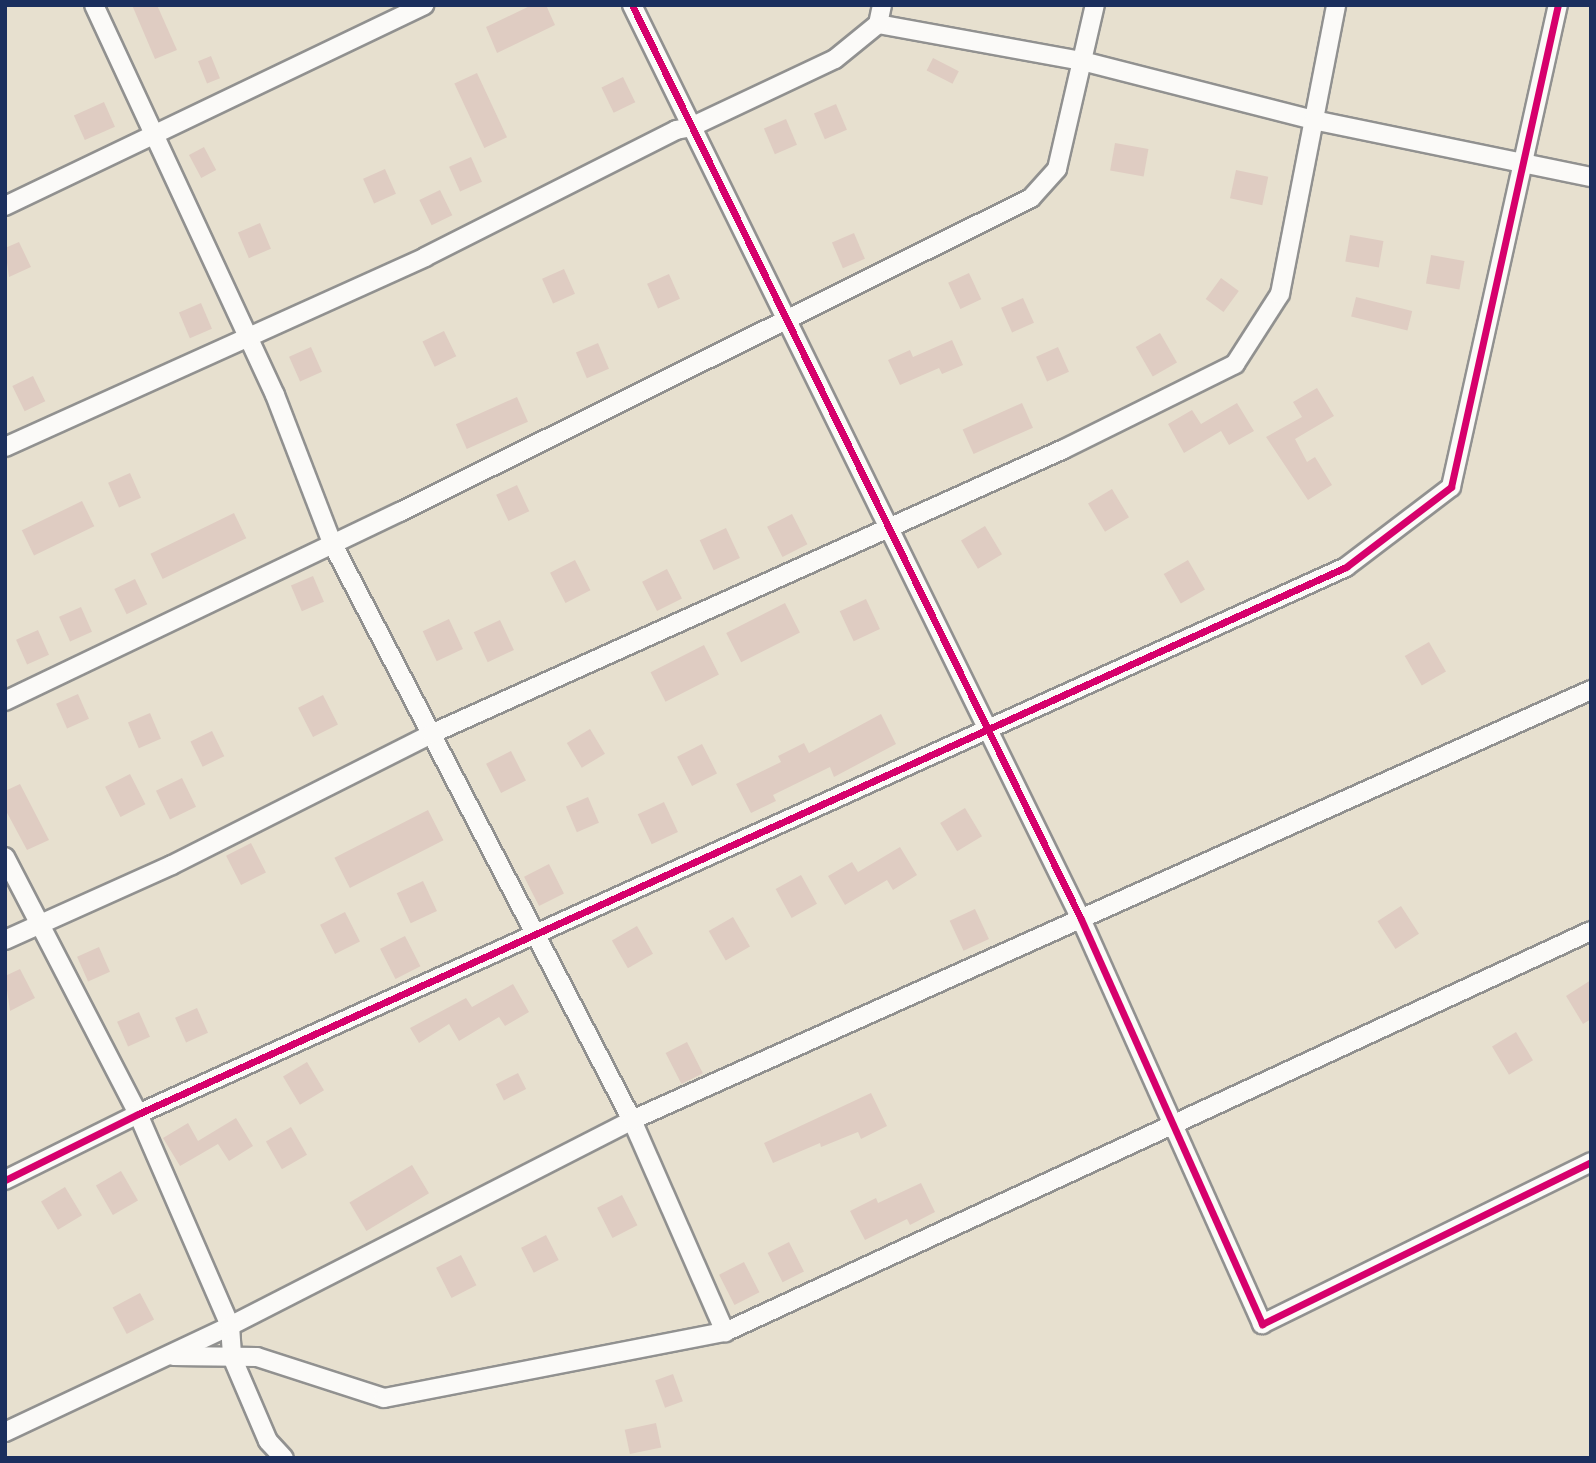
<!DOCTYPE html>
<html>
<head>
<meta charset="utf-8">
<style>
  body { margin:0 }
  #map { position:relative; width:1596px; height:1463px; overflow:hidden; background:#e7e0cf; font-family:"Playpen Sans",sans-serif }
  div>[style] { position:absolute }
  .building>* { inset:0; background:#dfccc2; transform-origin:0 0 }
  .roads { filter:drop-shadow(2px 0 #919190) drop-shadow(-2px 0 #919190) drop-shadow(0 2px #919190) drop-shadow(0 -2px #919190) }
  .minor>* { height:18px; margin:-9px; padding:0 9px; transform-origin:9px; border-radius:9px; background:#fbfaf8 }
  .cycleway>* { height:7px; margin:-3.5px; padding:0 3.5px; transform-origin:3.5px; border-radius:3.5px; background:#d6006c }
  span { translate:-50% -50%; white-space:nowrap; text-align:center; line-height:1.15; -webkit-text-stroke:6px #fcf5e5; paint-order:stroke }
  .frame { position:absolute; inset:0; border:7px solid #1b2f5e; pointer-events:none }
</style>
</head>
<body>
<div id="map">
  <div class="building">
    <div style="clip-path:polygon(132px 5px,157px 5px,177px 50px,155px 59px)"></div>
    <div style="clip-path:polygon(532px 5px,546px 5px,555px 25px,497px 53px,486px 27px)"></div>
    <div style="left:211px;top:56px;width:24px;height:14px;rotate:68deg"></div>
    <div style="left:933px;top:58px;width:29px;height:14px;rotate:27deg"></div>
    <div style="left:477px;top:73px;width:71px;height:25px;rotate:65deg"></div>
    <div style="left:623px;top:77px;width:28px;height:24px;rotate:64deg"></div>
    <div style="left:104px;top:102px;width:27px;height:33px;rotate:66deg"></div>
    <div style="left:836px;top:104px;width:28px;height:24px;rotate:67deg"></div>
    <div style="left:786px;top:119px;width:28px;height:24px;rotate:67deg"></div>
    <div style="left:1115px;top:143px;width:34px;height:28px;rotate:10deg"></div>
    <div style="left:204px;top:147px;width:26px;height:17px;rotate:62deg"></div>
    <div style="left:471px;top:157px;width:27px;height:24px;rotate:66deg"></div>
    <div style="left:385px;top:169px;width:27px;height:24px;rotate:66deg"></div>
    <div style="left:1236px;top:170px;width:33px;height:29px;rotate:12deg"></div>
    <div style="left:440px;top:190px;width:28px;height:23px;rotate:64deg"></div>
    <div style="left:260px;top:223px;width:28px;height:24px;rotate:67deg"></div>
    <div style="left:854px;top:233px;width:28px;height:24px;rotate:67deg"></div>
    <div style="left:1350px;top:235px;width:34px;height:27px;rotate:10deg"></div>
    <div style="clip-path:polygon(19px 242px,31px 267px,9px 277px,5px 248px)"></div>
    <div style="left:1431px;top:255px;width:34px;height:29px;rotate:10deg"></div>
    <div style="left:564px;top:269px;width:27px;height:24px;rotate:66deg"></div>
    <div style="left:969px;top:273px;width:29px;height:23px;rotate:65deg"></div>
    <div style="left:669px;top:274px;width:27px;height:24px;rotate:66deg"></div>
    <div style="left:1221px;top:278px;width:22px;height:26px;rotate:36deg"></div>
    <div style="left:1356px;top:297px;width:58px;height:20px;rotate:14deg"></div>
    <div style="left:1023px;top:298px;width:27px;height:24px;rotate:66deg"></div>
    <div style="left:201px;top:303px;width:28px;height:24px;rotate:67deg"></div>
    <div style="left:444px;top:331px;width:28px;height:24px;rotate:64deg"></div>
    <div style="left:1160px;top:333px;width:34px;height:28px;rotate:60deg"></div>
    <div style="clip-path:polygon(952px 340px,963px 365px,942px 374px,939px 368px,900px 385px,888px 360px,910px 350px,913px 357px)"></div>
    <div style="left:598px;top:343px;width:28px;height:24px;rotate:67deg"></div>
    <div style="left:311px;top:347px;width:27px;height:24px;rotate:66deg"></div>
    <div style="left:1058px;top:347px;width:27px;height:24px;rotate:66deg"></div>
    <div style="left:33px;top:376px;width:28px;height:23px;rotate:64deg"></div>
    <div style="clip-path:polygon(1317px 388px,1334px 416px,1295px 439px,1307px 462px,1315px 457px,1332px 485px,1308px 500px,1266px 437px,1302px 417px,1293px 402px)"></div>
    <div style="left:517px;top:397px;width:27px;height:67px;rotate:66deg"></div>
    <div style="left:1022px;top:403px;width:27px;height:65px;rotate:66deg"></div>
    <div style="clip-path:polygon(1237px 403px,1254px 431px,1229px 445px,1221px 431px,1184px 453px,1168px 424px,1192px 410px,1201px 424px)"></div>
    <div style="left:130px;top:473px;width:27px;height:24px;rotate:66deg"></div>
    <div style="left:517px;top:485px;width:29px;height:23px;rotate:65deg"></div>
    <div style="left:1112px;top:489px;width:33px;height:28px;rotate:59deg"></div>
    <div style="left:82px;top:501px;width:28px;height:67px;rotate:64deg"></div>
    <div style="left:234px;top:513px;width:28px;height:93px;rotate:64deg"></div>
    <div style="left:792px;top:514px;width:34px;height:28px;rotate:63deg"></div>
    <div style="left:985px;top:526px;width:33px;height:28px;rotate:59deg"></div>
    <div style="left:726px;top:528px;width:33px;height:29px;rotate:65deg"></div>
    <div style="left:575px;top:560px;width:34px;height:28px;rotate:63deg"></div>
    <div style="left:1188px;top:560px;width:34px;height:28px;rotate:60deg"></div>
    <div style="left:667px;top:569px;width:33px;height:28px;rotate:63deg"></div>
    <div style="left:313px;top:576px;width:28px;height:24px;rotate:67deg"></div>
    <div style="left:135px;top:579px;width:28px;height:23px;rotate:64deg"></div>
    <div style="left:866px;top:599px;width:33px;height:29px;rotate:65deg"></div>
    <div style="left:785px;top:603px;width:33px;height:66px;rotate:63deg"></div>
    <div style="left:81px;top:607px;width:27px;height:24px;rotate:66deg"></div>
    <div style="left:449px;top:619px;width:33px;height:29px;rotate:65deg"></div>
    <div style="left:500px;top:620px;width:33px;height:29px;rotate:65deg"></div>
    <div style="left:38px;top:630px;width:27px;height:24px;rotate:66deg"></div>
    <div style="left:1429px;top:642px;width:34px;height:28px;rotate:60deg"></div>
    <div style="left:704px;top:645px;width:33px;height:60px;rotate:63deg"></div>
    <div style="left:78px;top:694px;width:27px;height:24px;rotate:66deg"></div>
    <div style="left:323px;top:695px;width:33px;height:28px;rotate:63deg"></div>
    <div style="left:150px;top:713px;width:28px;height:24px;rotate:67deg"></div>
    <div style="clip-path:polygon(881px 714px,896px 744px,834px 777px,830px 767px,773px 795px,776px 801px,751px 813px,736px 784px,781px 762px,778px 756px,804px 743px,809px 753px)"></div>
    <div style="left:590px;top:729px;width:29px;height:27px;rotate:59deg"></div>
    <div style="left:212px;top:731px;width:28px;height:24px;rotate:64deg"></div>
    <div style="left:702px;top:744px;width:33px;height:28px;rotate:63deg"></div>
    <div style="left:511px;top:751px;width:33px;height:28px;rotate:63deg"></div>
    <div style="left:130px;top:774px;width:34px;height:28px;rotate:63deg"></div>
    <div style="left:182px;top:778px;width:32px;height:29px;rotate:64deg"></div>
    <div style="clip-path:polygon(20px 784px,49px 840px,27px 850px,5px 809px,5px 791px)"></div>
    <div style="left:588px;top:797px;width:28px;height:24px;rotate:67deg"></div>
    <div style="left:664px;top:802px;width:33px;height:29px;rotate:65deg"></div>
    <div style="left:965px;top:808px;width:33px;height:29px;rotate:59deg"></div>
    <div style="left:428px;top:810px;width:34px;height:105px;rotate:63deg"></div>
    <div style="left:251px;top:843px;width:33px;height:28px;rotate:63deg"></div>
    <div style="clip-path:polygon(900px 847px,917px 875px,893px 890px,887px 880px,845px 905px,828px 876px,852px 862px,858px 872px)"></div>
    <div style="left:549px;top:864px;width:33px;height:28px;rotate:63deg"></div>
    <div style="left:801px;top:875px;width:33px;height:29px;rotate:61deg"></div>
    <div style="left:423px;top:881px;width:33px;height:29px;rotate:65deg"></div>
    <div style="left:1401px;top:906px;width:33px;height:28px;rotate:57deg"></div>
    <div style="left:975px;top:909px;width:33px;height:28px;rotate:65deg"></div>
    <div style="left:345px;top:912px;width:33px;height:28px;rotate:63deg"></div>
    <div style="left:733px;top:917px;width:34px;height:28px;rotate:60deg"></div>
    <div style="left:637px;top:926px;width:32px;height:29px;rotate:60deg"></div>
    <div style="left:405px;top:936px;width:34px;height:28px;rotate:63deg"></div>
    <div style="left:99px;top:947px;width:27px;height:24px;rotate:66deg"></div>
    <div style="clip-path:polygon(20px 969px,35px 998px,10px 1011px,5px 976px)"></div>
    <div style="clip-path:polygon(1591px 980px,1591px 1019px,1583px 1024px,1566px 996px)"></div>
    <div style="clip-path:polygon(513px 984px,529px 1012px,505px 1026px,499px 1017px,459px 1041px,449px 1024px,419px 1043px,410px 1028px,466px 998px,472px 1007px)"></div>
    <div style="left:197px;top:1008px;width:27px;height:24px;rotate:66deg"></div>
    <div style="left:139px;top:1012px;width:27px;height:24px;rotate:66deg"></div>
    <div style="left:1516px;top:1032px;width:33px;height:28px;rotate:59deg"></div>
    <div style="left:687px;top:1042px;width:35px;height:24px;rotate:63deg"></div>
    <div style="left:307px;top:1062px;width:33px;height:28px;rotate:59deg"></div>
    <div style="left:518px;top:1073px;width:18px;height:25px;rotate:63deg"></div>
    <div style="clip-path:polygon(871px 1093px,887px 1126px,861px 1139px,858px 1132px,821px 1147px,820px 1143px,773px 1163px,764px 1143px)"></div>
    <div style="clip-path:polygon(236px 1118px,253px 1146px,229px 1161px,218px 1144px,180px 1166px,163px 1138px,188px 1123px,198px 1141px)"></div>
    <div style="left:291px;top:1127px;width:32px;height:29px;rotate:60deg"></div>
    <div style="left:412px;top:1165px;width:33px;height:73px;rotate:59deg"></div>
    <div style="left:121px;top:1171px;width:34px;height:29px;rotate:60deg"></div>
    <div style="clip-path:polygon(921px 1183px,935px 1212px,910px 1225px,907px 1219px,865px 1240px,850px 1211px,876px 1198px,878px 1203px)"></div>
    <div style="left:65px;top:1187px;width:33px;height:28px;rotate:59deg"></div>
    <div style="left:622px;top:1195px;width:34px;height:28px;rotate:63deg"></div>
    <div style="left:546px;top:1235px;width:28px;height:28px;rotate:63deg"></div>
    <div style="left:789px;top:1242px;width:33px;height:24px;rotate:63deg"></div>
    <div style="left:461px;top:1255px;width:34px;height:28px;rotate:63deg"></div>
    <div style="left:744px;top:1262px;width:34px;height:28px;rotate:63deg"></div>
    <div style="left:140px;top:1293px;width:30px;height:31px;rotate:62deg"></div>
    <div style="left:673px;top:1374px;width:29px;height:19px;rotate:70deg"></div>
    <div style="left:656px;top:1423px;width:25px;height:32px;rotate:78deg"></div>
  </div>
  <div class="roads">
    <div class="minor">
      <div style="left:94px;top:5px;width:430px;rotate:65.1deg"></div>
      <div style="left:275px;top:395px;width:159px;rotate:68.9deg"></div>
      <div style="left:332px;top:543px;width:650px;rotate:62.53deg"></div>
      <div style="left:632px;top:1120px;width:232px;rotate:66.3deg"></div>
      <div style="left:632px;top:5px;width:1018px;rotate:63.84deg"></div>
      <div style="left:1081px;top:919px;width:444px;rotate:65.9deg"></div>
      <div style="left:1262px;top:1324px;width:367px;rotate:-26.2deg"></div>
      <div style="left:878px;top:24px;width:207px;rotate:10.3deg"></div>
      <div style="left:1082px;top:61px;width:238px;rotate:14.3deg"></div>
      <div style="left:1313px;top:120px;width:284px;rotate:11.6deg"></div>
      <div style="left:5px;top:206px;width:465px;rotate:-25.6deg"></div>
      <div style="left:5px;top:447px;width:461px;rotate:-24.3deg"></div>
      <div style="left:425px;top:257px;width:281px;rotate:-26.8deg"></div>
      <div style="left:676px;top:130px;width:15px;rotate:-11deg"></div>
      <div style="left:691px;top:127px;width:159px;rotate:-25.3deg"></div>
      <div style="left:835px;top:59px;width:55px;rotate:-39.1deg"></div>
      <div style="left:878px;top:24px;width:19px;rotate:-78deg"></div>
      <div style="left:5px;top:701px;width:438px;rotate:-25.6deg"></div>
      <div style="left:400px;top:512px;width:705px;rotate:-26.46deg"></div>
      <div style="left:1031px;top:198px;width:39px;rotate:-48deg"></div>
      <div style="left:1057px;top:169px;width:168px;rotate:-77deg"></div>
      <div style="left:5px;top:857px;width:289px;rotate:62.6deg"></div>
      <div style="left:138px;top:1114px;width:231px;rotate:66.5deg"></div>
      <div style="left:230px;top:1326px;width:31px;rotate:86deg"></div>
      <div style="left:232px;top:1357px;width:91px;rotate:66.8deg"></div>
      <div style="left:268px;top:1441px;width:23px;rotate:47deg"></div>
      <div style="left:5px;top:940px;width:183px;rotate:-24.2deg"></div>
      <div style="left:172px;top:865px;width:290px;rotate:-26.8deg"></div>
      <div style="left:431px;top:734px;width:694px;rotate:-24.24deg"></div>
      <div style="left:1064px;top:449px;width:191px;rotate:-26.4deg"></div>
      <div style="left:1235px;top:364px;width:83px;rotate:-57.3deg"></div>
      <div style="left:1280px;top:294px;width:294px;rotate:-79deg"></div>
      <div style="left:5px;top:1180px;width:148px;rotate:-26.4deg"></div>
      <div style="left:138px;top:1114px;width:1326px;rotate:-24.36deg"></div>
      <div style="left:1346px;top:567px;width:132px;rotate:-37.3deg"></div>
      <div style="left:1451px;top:487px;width:494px;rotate:-77.5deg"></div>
      <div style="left:173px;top:1356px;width:84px;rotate:0.7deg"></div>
      <div style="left:257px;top:1357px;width:133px;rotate:17.9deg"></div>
      <div style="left:384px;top:1398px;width:347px;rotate:-11deg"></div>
      <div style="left:725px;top:1332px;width:954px;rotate:-24.85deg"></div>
      <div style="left:5px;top:1432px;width:249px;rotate:-25.2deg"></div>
      <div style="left:230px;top:1326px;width:452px;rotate:-27.1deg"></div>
      <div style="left:632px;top:1120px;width:1051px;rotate:-24.15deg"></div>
    </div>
  </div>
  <div class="cycleway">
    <div style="left:632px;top:5px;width:1018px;rotate:63.84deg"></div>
    <div style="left:1081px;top:919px;width:444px;rotate:65.9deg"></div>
    <div style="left:1262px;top:1324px;width:367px;rotate:-26.2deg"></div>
    <div style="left:5px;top:1180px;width:148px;rotate:-26.4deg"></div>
    <div style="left:138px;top:1114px;width:1326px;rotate:-24.36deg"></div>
    <div style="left:1346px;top:567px;width:132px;rotate:-37.3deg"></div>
    <div style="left:1451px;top:487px;width:494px;rotate:-77.5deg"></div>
  </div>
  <div class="frame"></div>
</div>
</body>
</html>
